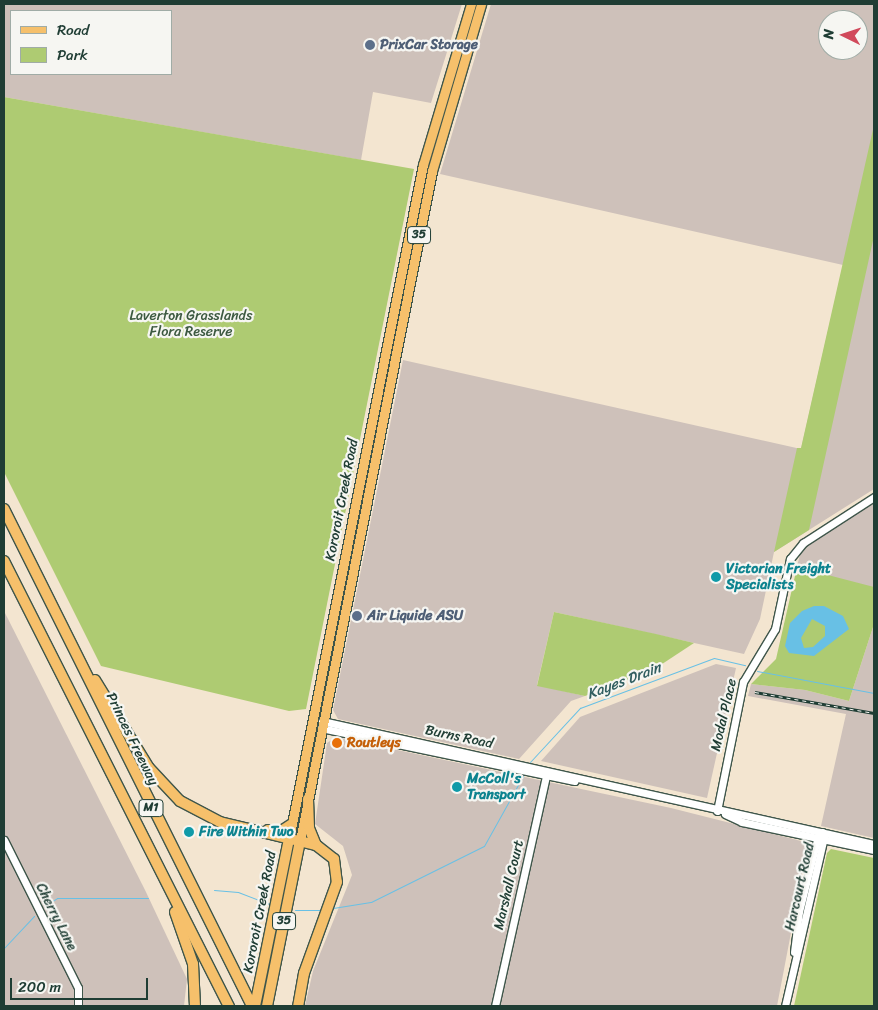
<!DOCTYPE html>
<html>
<head>
<meta charset="utf-8">
<style>
  body { margin:0 }
  #map { position:relative; width:878px; height:1010px; overflow:hidden; background:#f3e5d0; font-family:Sriracha,sans-serif }
  div>[style] { position:absolute }
  .industrial>* { inset:0; background:#cec1ba }
  .green>* { inset:0; background:#aecb72 }
  .water>* { inset:0; background:#68c0e5 }
  .stream>* { height:1px; margin:-0.5px; padding:0 0.5px; transform-origin:0.5px; border-radius:0.5px; background:#68c0e5 }
  .roads { filter:drop-shadow(1px 0 #3f564b) drop-shadow(-1px 0 #3f564b) drop-shadow(0 1px #3f564b) drop-shadow(0 -1px #3f564b) }
  .minor>* { height:7px; margin:-3.5px; padding:0 3.5px; transform-origin:3.5px; border-radius:3.5px; background:#fff }
  .major>* { height:9px; margin:-4.5px; padding:0 4.5px; transform-origin:4.5px; border-radius:4.5px; background:#f6c06b }
  .highway>* { height:10px; margin:-5px; padding:0 5px; transform-origin:5px; border-radius:5px; background:#f6c06b }
  .rail>* { height:3px; margin-top:-1.5px; transform-origin:0; background:repeating-linear-gradient(90deg,#f6f6f2 0 4px,#1f3d34 0 8px); box-sizing:border-box; border-block:1px solid #1f3d34 }
  .dots>* { width:14px; height:14px; translate:-50% -50%; box-sizing:border-box; border:2px solid #f6f6f2; border-radius:50% }
  span { translate:-50% -50%; white-space:nowrap; text-align:center; line-height:1.15; -webkit-text-stroke:4.5px #f6f6f2; paint-order:stroke }
  .shield-label span { padding:1px 4px; background:#f6f6f2; border:1px solid; border-radius:4px; -webkit-text-stroke-width:0 }
  .shield-label { font-size:12px; color:#1f3d34; font-weight:700 }
  .service-label { font-size:14px; color:#4e5e75; font-weight:700 }
  .left { translate:0 -50%; text-align:left }
  .park-label { font-size:14px; color:#3c5940 }
  .street-label { font-size:14px; color:#1f3d34 }
  .culture-label { font-size:14px; color:#0d838f; font-weight:700 }
  .food-label { font-size:14px; color:#c56008; font-weight:700 }
  .water-label { font-size:15px; color:#315e60; font-style:italic }
  .frame { position:absolute; inset:0; border:5px solid #1f3d34; pointer-events:none }
  .legend { position:absolute; left:10px; top:10px; width:162px; height:65px; box-sizing:border-box; background:#f6f6f2; border:1px solid #a0aca6; margin:0; padding:6px 9px; list-style:none; font-size:15px; color:#1f3d34 }
  .legend li { display:flex; align-items:center; gap:10px; height:25px }
  .legend b { width:25px; border:1px solid #a0aca6 }
  .north { position:absolute; left:818px; top:10px; width:50px; height:50px; box-sizing:border-box; background:#f6f6f2; border:1px solid #a0aca6; border-radius:50%; rotate:274deg; font-size:14px; font-weight:700; line-height:20px; text-align:center; color:#1f3d34 }
  .north::after { content:''; display:block; margin:auto; width:18px; height:22px; background:#d1495b; clip-path:polygon(50% 0,100% 100%,50% 72%,0 100%) }
  .scale { position:absolute; left:10px; top:978px; width:138px; height:22px; box-sizing:border-box; border:2px solid #1f3d34; border-top:0; padding-left:6px; font-size:15px; line-height:18px; white-space:nowrap; color:#1f3d34; -webkit-text-stroke:4px #f6f6f2; paint-order:stroke }
</style>
</head>
<body>
<div id="map">
  <div class="industrial">
    <div style="clip-path:polygon(evenodd,4px 4px,462px 4px,431px 103px,373px 92px,361px 160px,4px 97px,4px 4px,11px 11px,171px 11px,171px 74px,11px 74px,11px 11px)"></div>
    <div style="clip-path:polygon(evenodd,491px 4px,874px 4px,874px 489px,774px 552px,760px 619px,744px 654px,554px 612px,537px 685px,585px 696px,571px 701px,519px 759px,338px 719px,333px 710px,403px 360px,801px 449px,843px 265px,440px 174px,491px 4px,828px 20px,858px 20px,858px 50px,828px 50px,828px 20px)"></div>
    <div style="clip-path:polygon(874px 502px,874px 588px,796px 570px,802px 547px)"></div>
    <div style="clip-path:polygon(4px 611px,145px 890px,187px 979px,184px 1006px,4px 1006px)"></div>
    <div style="clip-path:polygon(874px 624px,874px 838px,821px 826px,846px 714px,748px 696px,751px 684px,805px 690px,849px 701px)"></div>
    <div style="clip-path:polygon(716px 664px,736px 668px,707px 798px,541px 761px,580px 717px)"></div>
    <div style="clip-path:polygon(336px 737px,671px 808px,801px 841px,807px 849px,777px 1006px,305px 1006px,313px 971px,352px 875px,343px 846px,315px 824px,327px 743px)"></div>
  </div>
  <div class="green">
    <div style="clip-path:polygon(4px 97px,414px 169px,306px 709px,289px 711px,101px 666px,4px 472px)"></div>
    <div style="clip-path:polygon(874px 125px,874px 236px,809px 530px,774px 552px,797px 448px,801px 448px)"></div>
    <div style="clip-path:polygon(797px 567px,874px 587px,874px 624px,849px 701px,805px 690px,751px 684px,776px 659px)"></div>
    <div style="clip-path:polygon(554px 612px,656px 634px,694px 643px,653px 670px,585px 696px,537px 686px)"></div>
    <div style="clip-path:polygon(831px 849px,874px 858px,874px 1006px,794px 1006px,827px 853px)"></div>
  </div>
  <div class="water">
    <div style="clip-path:polygon(evenodd,814px 606px,824px 606px,843px 616px,849px 629px,814px 656px,789px 653px,785px 646px,790px 623px,802px 611px,814px 606px,812px 619px,825px 626px,825px 636px,813px 647px,804px 648px,801px 638px,812px 619px)"></div>
  </div>
  <div class="stream">
    <div style="left:757px;top:671px;width:119px;rotate:10.6deg"></div>
    <div style="left:530px;top:762px;width:74px;rotate:-47.2deg"></div>
    <div style="left:580px;top:708px;width:143px;rotate:-20.5deg"></div>
    <div style="left:714px;top:658px;width:32px;rotate:13deg"></div>
    <div style="left:214px;top:890px;width:24px;rotate:5deg"></div>
    <div style="left:238px;top:892px;width:33px;rotate:21deg"></div>
    <div style="left:46px;top:905px;width:13px;rotate:-32deg"></div>
    <div style="left:57px;top:898px;width:91px"></div>
    <div style="left:333px;top:908px;width:38px;rotate:-9deg"></div>
    <div style="left:371px;top:902px;width:126px;rotate:-26.4deg"></div>
    <div style="left:484px;top:846px;width:82px;rotate:-60.9deg"></div>
    <div style="left:295px;top:910px;width:26px"></div>
    <div style="left:4px;top:948px;width:44px;rotate:-46.8deg"></div>
  </div>
  <div class="roads">
    <div class="minor">
      <div style="left:322px;top:721px;width:566px;rotate:12.56deg"></div>
      <div style="left:321px;top:728px;width:259px;rotate:11.8deg"></div>
      <div style="left:717px;top:811px;width:132px;rotate:-78.6deg"></div>
      <div style="left:743px;top:682px;width:62px;rotate:-58.9deg"></div>
      <div style="left:775px;top:629px;width:72px;rotate:-77.9deg"></div>
      <div style="left:790px;top:559px;width:21px;rotate:-51deg"></div>
      <div style="left:803px;top:543px;width:85px;rotate:-32.9deg"></div>
      <div style="left:725px;top:814px;width:19px;rotate:25deg"></div>
      <div style="left:742px;top:822px;width:135px;rotate:12deg"></div>
      <div style="left:4px;top:840px;width:165px;rotate:63.4deg"></div>
      <div style="left:78px;top:988px;width:18px;rotate:90deg"></div>
      <div style="left:794px;top:952px;width:40px;rotate:-82.9deg"></div>
      <div style="left:799px;top:912px;width:78px;rotate:-76deg"></div>
      <div style="left:495px;top:1006px;width:240px;rotate:-77.5deg"></div>
      <div style="left:785px;top:1006px;width:169px;rotate:-77deg"></div>
      <div style="left:823px;top:841px;width:9px;rotate:-96deg"></div>
    </div>
    <div class="major">
      <div style="left:289px;top:839px;width:687px;rotate:-78.76deg"></div>
      <div style="left:423px;top:165px;width:168px;rotate:-73.4deg"></div>
      <div style="left:300px;top:841px;width:683px;rotate:-78.85deg"></div>
      <div style="left:432px;top:171px;width:174px;rotate:-73.6deg"></div>
    </div>
    <div class="highway">
      <div style="left:4px;top:509px;width:555px;rotate:63.48deg"></div>
      <div style="left:4px;top:561px;width:499px;rotate:63.2deg"></div>
      <div style="left:95px;top:680px;width:103px;rotate:58.5deg"></div>
      <div style="left:149px;top:768px;width:45px;rotate:46.8deg"></div>
      <div style="left:180px;top:801px;width:45px;rotate:27.7deg"></div>
      <div style="left:220px;top:822px;width:99px;rotate:13.5deg"></div>
      <div style="left:316px;top:845px;width:23px;rotate:38deg"></div>
      <div style="left:334px;top:859px;width:23px;rotate:83deg"></div>
      <div style="left:337px;top:882px;width:97px;rotate:109.9deg"></div>
      <div style="left:304px;top:973px;width:34px;rotate:100deg"></div>
      <div style="left:308px;top:799px;width:29px;rotate:88deg"></div>
      <div style="left:309px;top:828px;width:18px;rotate:68deg"></div>
      <div style="left:268px;top:830px;width:15px"></div>
      <div style="left:283px;top:830px;width:11px;rotate:-34deg"></div>
      <div style="left:175px;top:912px;width:55px;rotate:70.9deg"></div>
      <div style="left:193px;top:964px;width:42px;rotate:87.3deg"></div>
      <div style="left:255px;top:1006px;width:170px;rotate:-78.5deg"></div>
      <div style="left:267px;top:1006px;width:168px;rotate:-78.7deg"></div>
    </div>
  </div>
  <div class="rail">
    <div style="left:755px;top:692px;width:121px;rotate:10deg"></div>
  </div>
  <div class="dots">
    <div style="left:370px;top:45px;background:#5c6f8a"></div>
    <div style="left:716px;top:577px;background:#0f9aa8"></div>
    <div style="left:357px;top:616px;background:#5c6f8a"></div>
    <div style="left:337px;top:743px;background:#e8710a"></div>
    <div style="left:457px;top:787px;background:#0f9aa8"></div>
    <div style="left:189px;top:832px;background:#0f9aa8"></div>
  </div>
  <div class="shield-label">
    <span style="left:419px;top:235px">35</span>
    <span style="left:151px;top:808px">M1</span>
    <span style="left:284px;top:921px">35</span>
  </div>
  <div class="service-label">
    <span class="left" style="left:380px;top:45px">PrixCar Storage</span>
    <span class="left" style="left:367px;top:616px">Air Liquide ASU</span>
  </div>
  <div class="park-label">
    <span style="left:191px;top:324px">Laverton Grasslands<br>Flora Reserve</span>
  </div>
  <div class="street-label">
    <span style="left:342px;top:500px;rotate:-79deg">Kororoit Creek Road</span>
    <span style="left:724px;top:715px;rotate:-77deg">Modal Place</span>
    <span style="left:459px;top:737px;rotate:12deg">Burns Road</span>
    <span style="left:132px;top:739px;rotate:64deg">Princes Freeway</span>
    <span style="left:509px;top:885px;rotate:-77deg">Marshall Court</span>
    <span style="left:800px;top:887px;rotate:-77deg">Harcourt Road</span>
    <span style="left:260px;top:912px;rotate:-79deg">Kororoit Creek Road</span>
    <span style="left:56px;top:917px;rotate:63deg">Cherry Lane</span>
  </div>
  <div class="culture-label">
    <span class="left" style="left:726px;top:577px">Victorian Freight<br>Specialists</span>
    <span class="left" style="left:467px;top:787px">McColl's<br>Transport</span>
    <span class="left" style="left:199px;top:832px">Fire Within Two</span>
  </div>
  <div class="food-label">
    <span class="left" style="left:347px;top:743px">Routleys</span>
  </div>
  <div class="water-label">
    <span style="left:624px;top:681px;rotate:-21deg">Kayes Drain</span>
  </div>
  <div class="frame"></div>
  <ul class="legend">
  <li><b style="height:6px;background:#f6c06b"></b>Road</li>
  <li><b style="height:14px;background:#aecb72"></b>Park</li>
  </ul>
  <div class="north">N</div>
  <div class="scale">200 m</div>
</div>
</body>
</html>
